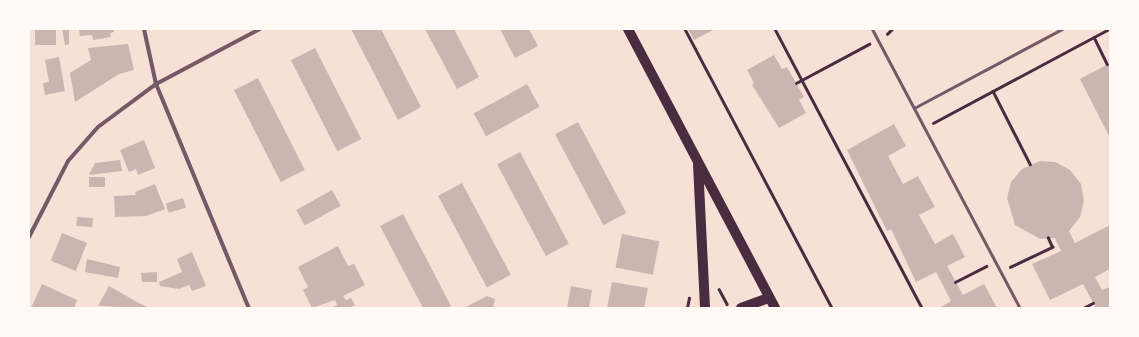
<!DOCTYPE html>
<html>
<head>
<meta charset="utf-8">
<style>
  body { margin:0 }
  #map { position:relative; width:1139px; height:337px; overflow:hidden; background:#f7e1d7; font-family:"Noto Sans",sans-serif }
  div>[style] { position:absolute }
  .building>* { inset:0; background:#ccb4b1; transform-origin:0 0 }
  .path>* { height:2.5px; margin:-1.25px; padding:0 1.25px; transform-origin:1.25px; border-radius:1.25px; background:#4a2c40 }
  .service>* { height:3px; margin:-1.5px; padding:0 1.5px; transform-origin:1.5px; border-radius:1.5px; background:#755966 }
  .minor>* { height:4px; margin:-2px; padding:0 2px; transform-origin:2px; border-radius:2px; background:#755966 }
  .primary>* { height:10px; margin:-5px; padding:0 5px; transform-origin:5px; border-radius:5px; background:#4a2c40 }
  span { translate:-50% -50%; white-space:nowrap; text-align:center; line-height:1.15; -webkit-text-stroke:3.5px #fffaf5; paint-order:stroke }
  .frame { position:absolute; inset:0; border:30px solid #fffaf5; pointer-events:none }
</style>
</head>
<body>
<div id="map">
  <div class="building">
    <div style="left:35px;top:29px;width:21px;height:16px"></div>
    <div style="clip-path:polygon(62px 29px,69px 29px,69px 44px,65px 45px)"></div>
    <div style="clip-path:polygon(79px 29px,114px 29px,114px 32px,110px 33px,111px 37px,93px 40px,92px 35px,80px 36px)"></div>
    <div style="clip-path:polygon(351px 29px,381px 29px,421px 107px,398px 120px)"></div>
    <div style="clip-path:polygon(425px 29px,454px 29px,479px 77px,457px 89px)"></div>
    <div style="clip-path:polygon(500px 29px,529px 29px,538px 46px,515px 58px)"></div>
    <div style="clip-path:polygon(688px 29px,715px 29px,694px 40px)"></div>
    <div style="clip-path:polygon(128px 44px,134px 70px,119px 74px,75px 102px,70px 73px,91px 60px,88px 48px)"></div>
    <div style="left:315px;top:48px;width:102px;height:27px;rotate:63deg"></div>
    <div style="clip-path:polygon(774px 55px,782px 69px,787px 67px,804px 97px,799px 100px,806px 113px,779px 128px,752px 85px,754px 83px,747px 70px)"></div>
    <div style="clip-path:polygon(59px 57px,65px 91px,45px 95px,43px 83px,49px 82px,45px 60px)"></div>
    <div style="clip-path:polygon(1110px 63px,1110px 138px,1080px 79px)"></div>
    <div style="left:258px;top:78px;width:103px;height:27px;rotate:63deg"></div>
    <div style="left:527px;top:84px;width:26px;height:61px;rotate:61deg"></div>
    <div style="left:578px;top:122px;width:103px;height:26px;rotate:62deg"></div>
    <div style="clip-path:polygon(894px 124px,906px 146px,888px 156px,903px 184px,918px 176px,935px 207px,919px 215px,935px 244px,953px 234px,965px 257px,947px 266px,963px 295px,984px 284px,997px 308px,939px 308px,951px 301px,936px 272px,916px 282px,891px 229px,887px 231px,847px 150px)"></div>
    <div style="clip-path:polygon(144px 140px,155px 168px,138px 175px,136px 169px,129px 172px,120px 150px)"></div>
    <div style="left:520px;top:152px;width:104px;height:26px;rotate:62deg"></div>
    <div style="clip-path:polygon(120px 160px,122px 171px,89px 175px,95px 163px)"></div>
    <div style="clip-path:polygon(1040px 161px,1055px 162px,1070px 170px,1081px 184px,1084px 201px,1080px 217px,1069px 231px,1075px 243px,1110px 225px,1110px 269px,1095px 277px,1102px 290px,1110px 287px,1110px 308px,1096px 308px,1083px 284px,1050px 300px,1032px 264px,1061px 251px,1055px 238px,1040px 239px,1015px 225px,1007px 198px,1011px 182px,1022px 169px)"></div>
    <div style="left:89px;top:177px;width:16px;height:10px"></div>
    <div style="left:462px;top:183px;width:104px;height:27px;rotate:62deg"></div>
    <div style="clip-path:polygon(155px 184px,165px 209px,146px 216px,115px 217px,114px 196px,136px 195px,135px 192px)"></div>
    <div style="left:332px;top:190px;width:18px;height:41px;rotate:61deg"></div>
    <div style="left:183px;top:198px;width:10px;height:18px;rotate:73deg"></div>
    <div style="clip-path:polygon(403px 214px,451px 306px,447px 308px,423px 308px,380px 226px)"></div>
    <div style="left:77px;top:217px;width:16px;height:9px;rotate:4deg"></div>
    <div style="left:62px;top:233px;width:27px;height:30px;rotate:22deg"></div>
    <div style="left:622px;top:234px;width:38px;height:34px;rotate:11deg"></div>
    <div style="clip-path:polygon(338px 246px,348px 266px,354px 264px,365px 285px,343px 296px,346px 300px,351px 298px,355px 305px,349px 308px,331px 308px,337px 305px,335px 300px,312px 308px,303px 290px,308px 287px,298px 267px)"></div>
    <div style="clip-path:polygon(192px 252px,206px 286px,192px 291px,189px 285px,179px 289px,160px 286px,159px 282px,182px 272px,177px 259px)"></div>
    <div style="clip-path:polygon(87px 259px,120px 267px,118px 278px,85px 272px)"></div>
    <div style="clip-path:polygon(157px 272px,157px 282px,142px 282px,141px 273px)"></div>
    <div style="clip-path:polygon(612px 282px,648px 288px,644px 308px,607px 308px)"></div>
    <div style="clip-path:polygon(42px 284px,77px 300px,74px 308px,31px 308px)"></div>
    <div style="clip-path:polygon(109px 286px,137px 302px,149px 308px,98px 306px)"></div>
    <div style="clip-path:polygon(571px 286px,592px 290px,589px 308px,567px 308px)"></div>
    <div style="clip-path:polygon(487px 296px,495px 299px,493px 308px,464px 308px)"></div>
  </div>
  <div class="path">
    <div style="left:685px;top:29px;width:315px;rotate:62.2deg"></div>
    <div style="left:775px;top:29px;width:315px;rotate:62.2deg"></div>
    <div style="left:887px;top:34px;width:7px;rotate:-45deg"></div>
    <div style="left:1094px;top:37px;width:30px;rotate:64deg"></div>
    <div style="left:796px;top:83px;width:83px;rotate:-28.1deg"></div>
    <div style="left:993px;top:91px;width:82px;rotate:63.1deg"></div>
    <div style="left:933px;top:123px;width:200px;rotate:-28.1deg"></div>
    <div style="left:1010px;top:267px;width:47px;rotate:-25.5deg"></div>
    <div style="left:1052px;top:247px;width:10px;rotate:-114deg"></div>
    <div style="left:955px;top:282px;width:35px;rotate:-27deg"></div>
    <div style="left:719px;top:289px;width:17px;rotate:62deg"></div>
    <div style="left:687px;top:308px;width:10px;rotate:-79deg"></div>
    <div style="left:1083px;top:308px;width:11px;rotate:-27deg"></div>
  </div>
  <div class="service">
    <div style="left:872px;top:29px;width:316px;rotate:62.1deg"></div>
    <div style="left:914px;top:108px;width:168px;rotate:-28.1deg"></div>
  </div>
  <div class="minor">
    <div style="left:144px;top:29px;width:56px;rotate:77.7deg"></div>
    <div style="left:156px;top:84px;width:243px;rotate:67.5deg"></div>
    <div style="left:29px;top:237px;width:85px;rotate:-62.8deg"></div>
    <div style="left:68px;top:161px;width:45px;rotate:-48.6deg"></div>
    <div style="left:98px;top:127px;width:72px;rotate:-36.6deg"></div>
    <div style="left:156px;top:84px;width:118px;rotate:-27.9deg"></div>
  </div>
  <div class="primary">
    <div style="left:628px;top:29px;width:315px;rotate:62.2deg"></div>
    <div style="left:698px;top:164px;width:144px;rotate:87.2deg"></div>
    <div style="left:741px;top:308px;width:30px;rotate:-20deg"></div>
  </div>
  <div class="frame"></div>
</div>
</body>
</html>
